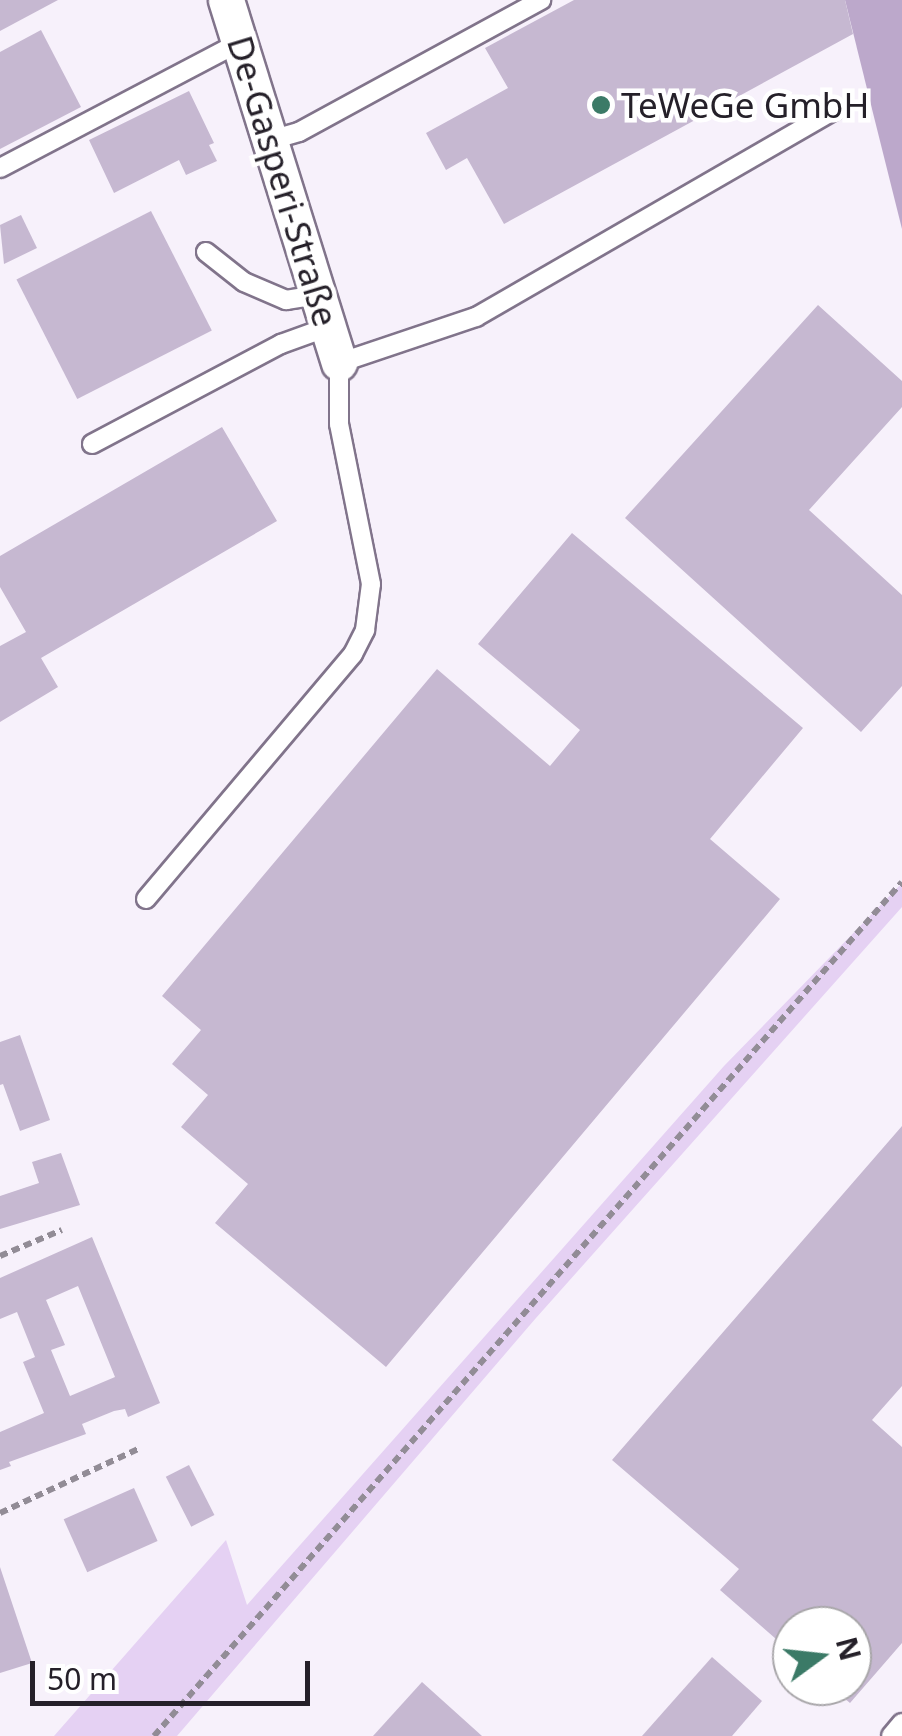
<!DOCTYPE html>
<html>
<head>
<meta charset="utf-8">
<style>
  body { margin:0 }
  #map { position:relative; width:902px; height:1736px; overflow:hidden; background:#f7f1fb; font-family:"Noto Sans",sans-serif }
  div>[style] { position:absolute }
  .green>* { inset:0; background:#e5d1f3 }
  .forest>* { inset:0; background:#bca8cb }
  .building>* { inset:0; background:#c6b8d1; transform-origin:0 0 }
  .path>* { height:6px; margin-top:-3px; transform-origin:0; background:repeating-linear-gradient(90deg,#928c96 0 8px,transparent 0 13px) }
  .roads { filter:drop-shadow(2px 0 #81748b) drop-shadow(-2px 0 #81748b) drop-shadow(0 2px #81748b) drop-shadow(0 -2px #81748b) }
  .service>* { height:18px; margin:-9px; padding:0 9px; transform-origin:9px; border-radius:9px; background:#fff }
  .minor>* { height:35px; margin:-17.5px; padding:0 17.5px; transform-origin:17.5px; border-radius:17.5px; background:#fff }
  .dots>* { width:28px; height:28px; translate:-50% -50%; box-sizing:border-box; border:5px solid #fff; border-radius:50% }
  span { translate:-50% -50%; white-space:nowrap; text-align:center; line-height:1.15; -webkit-text-stroke:9px #fff; paint-order:stroke }
  .poi-label { font-size:35px; color:#252029 }
  .left { translate:0 -50%; text-align:left }
  .street-label { font-size:35px; color:#252029 }
  .north { position:absolute; left:772px; top:1606px; width:100px; height:100px; box-sizing:border-box; background:#fff; border:2px solid #a8a6a9; border-radius:50%; rotate:75deg; font-size:28px; font-weight:700; line-height:40px; text-align:center; color:#252029 }
  .north::after { content:''; display:block; margin:auto; width:35px; height:45px; background:#3b7a67; clip-path:polygon(50% 0,100% 100%,50% 72%,0 100%) }
  .scale { position:absolute; left:30px; top:1661px; width:280px; height:45px; box-sizing:border-box; border:5px solid #252029; border-top:0; padding-left:12px; font-size:30px; line-height:35px; white-space:nowrap; color:#252029; -webkit-text-stroke:8px #fff; paint-order:stroke }
</style>
</head>
<body>
<div id="map">
  <div class="green">
    <div style="clip-path:polygon(902px 883px,902px 907px,536px 1318px,177px 1736px,54px 1736px,226px 1540px,247px 1605px,724px 1066px)"></div>
  </div>
  <div class="forest">
    <div style="clip-path:polygon(845px 0,902px 0,902px 229px,876px 125px)"></div>
  </div>
  <div class="building">
    <div style="clip-path:polygon(0 0,58px 0,0 31px)"></div>
    <div style="clip-path:polygon(574px 0,845px 0,853px 34px,504px 224px,467px 158px,446px 170px,426px 133px,508px 88px,485px 48px)"></div>
    <div style="clip-path:polygon(41px 30px,81px 107px,0 149px,0 52px)"></div>
    <div style="clip-path:polygon(189px 91px,214px 143px,209px 145px,217px 161px,186px 175px,179px 160px,114px 193px,89px 140px)"></div>
    <div style="left:151px;top:211px;width:134px;height:151px;rotate:63deg"></div>
    <div style="clip-path:polygon(21px 215px,37px 248px,4px 264px,0 225px)"></div>
    <div style="clip-path:polygon(818px 305px,902px 381px,902px 407px,809px 510px,902px 595px,902px 686px,861px 732px,625px 518px)"></div>
    <div style="clip-path:polygon(222px 427px,277px 521px,41px 658px,58px 687px,0 722px,0 646px,26px 632px,0 587px,0 556px)"></div>
    <div style="clip-path:polygon(572px 533px,803px 728px,710px 839px,780px 899px,386px 1367px,215px 1223px,248px 1184px,181px 1127px,208px 1095px,172px 1064px,201px 1030px,162px 996px,437px 669px,550px 766px,580px 730px,478px 644px)"></div>
    <div style="clip-path:polygon(20px 1035px,50px 1120px,20px 1131px,3px 1084px,0 1085px,0 1042px)"></div>
    <div style="clip-path:polygon(902px 1126px,902px 1386px,872px 1420px,902px 1447px,902px 1643px,850px 1703px,830px 1686px,852px 1686px,852px 1626px,792px 1626px,792px 1653px,720px 1590px,739px 1569px,612px 1460px)"></div>
    <div style="clip-path:polygon(61px 1153px,80px 1205px,0 1229px,0 1196px,39px 1183px,32px 1162px)"></div>
    <div style="clip-path:polygon(evenodd,92px 1237px,160px 1403px,128px 1417px,125px 1409px,114px 1411px,82px 1424px,86px 1434px,9px 1462px,11px 1466px,0 1470px,0 1432px,44px 1413px,23px 1362px,35px 1357px,17px 1312px,0 1319px,0 1278px,92px 1237px,78px 1286px,115px 1377px,70px 1396px,51px 1350px,65px 1345px,46px 1300px,78px 1286px)"></div>
    <div style="left:189px;top:1465px;width:56px;height:26px;rotate:63deg"></div>
    <div style="left:134px;top:1488px;width:58px;height:77px;rotate:66deg"></div>
    <div style="clip-path:polygon(0 1567px,32px 1663px,0 1673px)"></div>
    <div style="clip-path:polygon(712px 1657px,762px 1701px,732px 1736px,642px 1736px)"></div>
    <div style="clip-path:polygon(422px 1682px,482px 1736px,373px 1736px)"></div>
  </div>
  <div class="path">
    <div style="left:0;top:1256px;width:67px;rotate:-22.8deg"></div>
    <div style="left:0;top:1513px;width:154px;rotate:-24.9deg"></div>
    <div style="left:154px;top:1736px;width:1135px;rotate:-48.79deg"></div>
  </div>
  <div class="roads">
    <div class="service">
      <div style="left:271px;top:140px;width:29px;rotate:-16deg"></div>
      <div style="left:299px;top:132px;width:276px;rotate:-28.6deg"></div>
      <div style="left:0;top:168px;width:271px;rotate:-27.7deg"></div>
      <div style="left:206px;top:252px;width:48px;rotate:38.3deg"></div>
      <div style="left:244px;top:282px;width:46px;rotate:23.2deg"></div>
      <div style="left:286px;top:300px;width:32px;rotate:-9deg"></div>
      <div style="left:92px;top:444px;width:214px;rotate:-27.9deg"></div>
      <div style="left:281px;top:344px;width:50px;rotate:-19.9deg"></div>
      <div style="left:146px;top:899px;width:321px;rotate:-49.8deg"></div>
      <div style="left:353px;top:654px;width:27px;rotate:-63deg"></div>
      <div style="left:365px;top:630px;width:46px;rotate:-82.6deg"></div>
      <div style="left:371px;top:584px;width:163px;rotate:-101.3deg"></div>
      <div style="left:339px;top:424px;width:61px;rotate:-90deg"></div>
      <div style="left:339px;top:363px;width:145px;rotate:-18.6deg"></div>
      <div style="left:476px;top:317px;width:416px;rotate:-30deg"></div>
      <div style="left:891px;top:1736px;width:17px;rotate:-50deg"></div>
    </div>
    <div class="minor">
      <div style="left:226px;top:0;width:380px;rotate:72.7deg"></div>
    </div>
  </div>
  <div class="dots">
    <div style="left:601px;top:105px;background:#3b7a67"></div>
  </div>
  <div class="poi-label">
    <span class="left" style="left:621px;top:105px">TeWeGe GmbH</span>
  </div>
  <div class="street-label">
    <span style="left:283px;top:181px;rotate:73deg">De-Gasperi-Straße</span>
  </div>
  <div class="north">N</div>
  <div class="scale">50 m</div>
</div>
</body>
</html>
